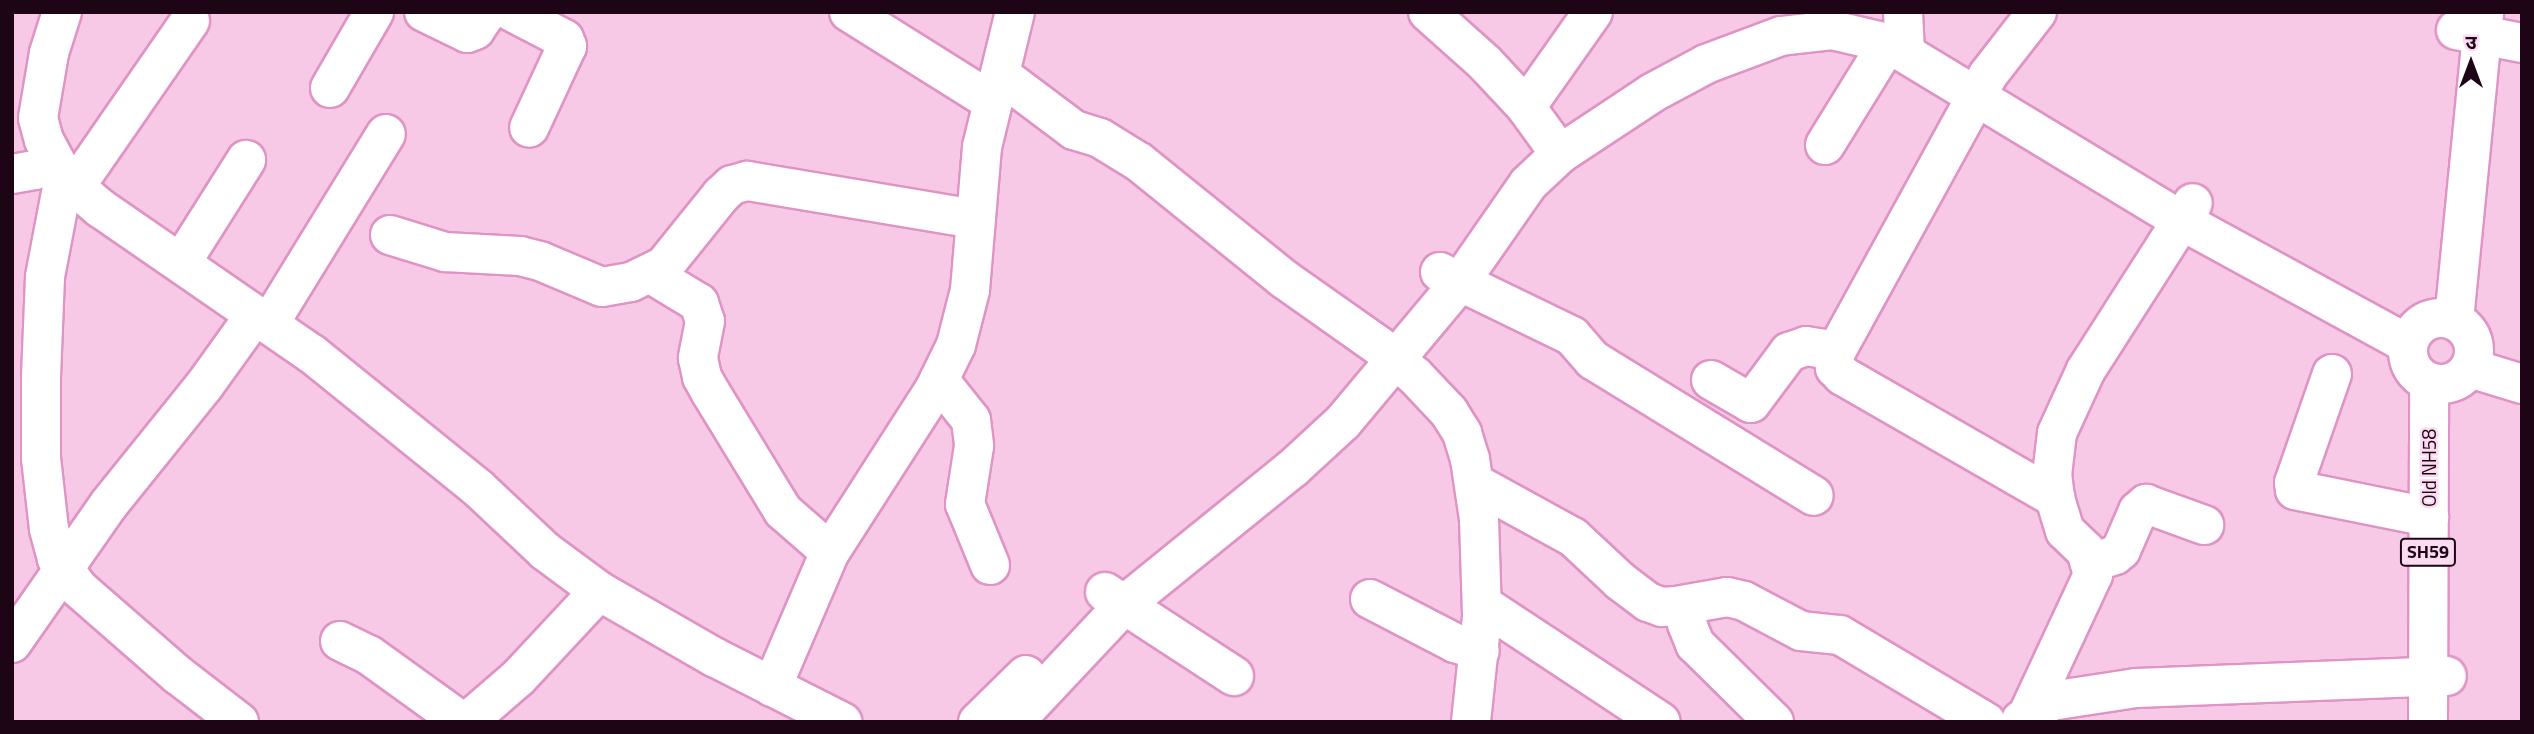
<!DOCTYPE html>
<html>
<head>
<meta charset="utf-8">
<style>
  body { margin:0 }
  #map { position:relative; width:2534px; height:734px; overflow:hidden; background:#f7c9e6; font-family:"Titillium Web","Noto Sans Devanagari",sans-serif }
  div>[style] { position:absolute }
  .roads { filter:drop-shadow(2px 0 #de94c4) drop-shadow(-2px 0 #de94c4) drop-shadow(0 2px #de94c4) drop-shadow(0 -2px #de94c4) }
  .minor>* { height:38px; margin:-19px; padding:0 19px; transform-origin:19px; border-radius:19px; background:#fff }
  .major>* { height:38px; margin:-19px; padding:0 19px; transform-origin:19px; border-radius:19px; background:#fff }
  .major>.ring { margin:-19px; padding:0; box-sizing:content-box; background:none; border:38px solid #fff; border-radius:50% }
  span { translate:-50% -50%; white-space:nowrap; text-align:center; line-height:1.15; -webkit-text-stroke:5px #fbdbef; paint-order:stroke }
  .shield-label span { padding:2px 5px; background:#fbdbef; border:2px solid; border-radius:5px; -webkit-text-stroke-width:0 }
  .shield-label { font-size:18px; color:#1e0516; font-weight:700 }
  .street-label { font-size:19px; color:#1e0516 }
  .frame { position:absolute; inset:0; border:14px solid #1e0516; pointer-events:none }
  .north { position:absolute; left:2436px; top:28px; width:70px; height:70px; -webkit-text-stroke:5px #fbdbef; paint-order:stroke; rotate:0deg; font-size:19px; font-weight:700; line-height:28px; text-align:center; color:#1e0516 }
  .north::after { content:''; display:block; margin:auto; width:24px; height:32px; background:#1e0516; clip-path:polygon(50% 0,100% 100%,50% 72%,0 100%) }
</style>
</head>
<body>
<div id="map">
  <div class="roads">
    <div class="minor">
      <div style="left:62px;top:12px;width:43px;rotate:107.6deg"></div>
      <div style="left:49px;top:53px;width:66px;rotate:99.6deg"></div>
      <div style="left:38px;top:118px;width:23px;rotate:75deg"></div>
      <div style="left:44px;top:140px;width:42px;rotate:61.6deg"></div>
      <div style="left:64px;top:177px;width:48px;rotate:40.7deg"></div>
      <div style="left:100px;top:208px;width:257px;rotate:34.6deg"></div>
      <div style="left:312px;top:354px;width:213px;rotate:38.9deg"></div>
      <div style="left:478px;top:488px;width:92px;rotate:43.2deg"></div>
      <div style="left:545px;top:551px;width:67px;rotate:36.5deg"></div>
      <div style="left:599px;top:591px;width:133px;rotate:29.9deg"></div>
      <div style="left:714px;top:657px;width:144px;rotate:26.9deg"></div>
      <div style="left:424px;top:12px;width:48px;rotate:26deg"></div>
      <div style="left:467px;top:33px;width:9px;rotate:-21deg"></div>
      <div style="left:475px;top:30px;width:22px;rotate:-56deg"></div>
      <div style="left:512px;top:12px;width:59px;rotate:27.4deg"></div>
      <div style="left:564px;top:39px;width:8px;rotate:67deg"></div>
      <div style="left:567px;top:46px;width:90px;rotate:114.9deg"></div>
      <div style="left:849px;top:12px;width:168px;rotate:32.1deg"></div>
      <div style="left:1428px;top:12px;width:76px;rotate:41.8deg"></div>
      <div style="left:1485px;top:63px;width:60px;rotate:47deg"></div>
      <div style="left:1903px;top:12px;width:40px;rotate:87.1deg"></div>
      <div style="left:2037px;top:12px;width:80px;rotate:127.9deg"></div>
      <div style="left:1988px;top:75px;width:315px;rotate:118.8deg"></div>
      <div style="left:1836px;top:351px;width:9px;rotate:103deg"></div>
      <div style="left:1834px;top:360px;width:8px;rotate:83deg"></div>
      <div style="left:1835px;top:368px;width:11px;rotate:45deg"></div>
      <div style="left:1843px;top:376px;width:245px;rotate:29.9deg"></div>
      <div style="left:2456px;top:30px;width:67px;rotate:11.1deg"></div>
      <div style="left:1002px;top:76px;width:90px;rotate:36.9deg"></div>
      <div style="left:1074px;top:130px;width:27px;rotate:17deg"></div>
      <div style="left:1100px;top:138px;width:46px;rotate:31.6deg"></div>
      <div style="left:1139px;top:162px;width:186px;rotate:38.9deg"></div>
      <div style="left:1284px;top:279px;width:116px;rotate:35.2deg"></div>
      <div style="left:1379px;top:346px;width:47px;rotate:39.8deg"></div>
      <div style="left:1415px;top:376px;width:50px;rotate:46.6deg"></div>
      <div style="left:1449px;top:412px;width:25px;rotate:58deg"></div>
      <div style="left:1462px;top:433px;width:27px;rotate:73deg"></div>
      <div style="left:1470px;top:459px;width:61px;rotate:81.5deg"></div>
      <div style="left:1479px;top:519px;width:98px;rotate:88.2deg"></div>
      <div style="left:1482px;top:617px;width:106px;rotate:96deg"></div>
      <div style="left:330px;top:88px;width:88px;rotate:-59.9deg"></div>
      <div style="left:1825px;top:145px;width:120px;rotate:-58.3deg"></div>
      <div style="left:1560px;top:154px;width:58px;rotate:-125.9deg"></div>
      <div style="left:1526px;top:107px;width:116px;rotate:-54.8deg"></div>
      <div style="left:12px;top:174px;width:23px;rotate:-10deg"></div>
      <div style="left:35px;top:170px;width:21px;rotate:-31deg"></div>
      <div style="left:64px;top:177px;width:102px;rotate:100.8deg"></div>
      <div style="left:45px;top:277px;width:100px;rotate:92.3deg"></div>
      <div style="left:41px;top:377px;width:81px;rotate:90deg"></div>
      <div style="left:41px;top:458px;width:71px;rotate:83.6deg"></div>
      <div style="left:49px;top:529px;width:31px;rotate:75deg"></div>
      <div style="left:57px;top:559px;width:34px;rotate:54deg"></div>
      <div style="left:77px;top:587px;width:134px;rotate:41.1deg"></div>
      <div style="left:178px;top:675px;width:77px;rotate:37.6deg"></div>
      <div style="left:75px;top:187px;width:202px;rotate:-55.3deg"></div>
      <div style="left:390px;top:235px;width:58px;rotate:17.2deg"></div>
      <div style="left:445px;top:252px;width:75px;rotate:3.1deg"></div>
      <div style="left:520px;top:256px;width:21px;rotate:14deg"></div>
      <div style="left:540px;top:261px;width:67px;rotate:22.8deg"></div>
      <div style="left:602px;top:287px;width:29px;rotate:-10deg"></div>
      <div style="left:631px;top:282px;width:37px;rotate:-26deg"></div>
      <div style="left:664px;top:266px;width:91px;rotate:-51.2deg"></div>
      <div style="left:721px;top:195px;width:15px;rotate:-42deg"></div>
      <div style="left:732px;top:185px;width:16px;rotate:-15deg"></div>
      <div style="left:747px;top:181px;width:230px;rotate:9.5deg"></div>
      <div style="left:181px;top:263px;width:122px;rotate:-57.7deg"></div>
      <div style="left:1440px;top:272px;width:147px;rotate:25.9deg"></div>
      <div style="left:1572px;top:336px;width:32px;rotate:49deg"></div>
      <div style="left:1593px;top:360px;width:259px;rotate:31.6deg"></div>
      <div style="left:651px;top:274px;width:56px;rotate:31.1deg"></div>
      <div style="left:699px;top:303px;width:19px;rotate:72deg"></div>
      <div style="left:705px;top:321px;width:38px;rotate:101deg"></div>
      <div style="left:698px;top:358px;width:19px;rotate:78deg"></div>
      <div style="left:702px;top:377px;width:18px;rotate:61deg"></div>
      <div style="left:711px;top:393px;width:138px;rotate:58.6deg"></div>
      <div style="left:783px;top:511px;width:62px;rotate:41.1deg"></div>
      <div style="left:269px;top:324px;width:223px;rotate:-58.4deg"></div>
      <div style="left:2332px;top:374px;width:115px;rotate:109.2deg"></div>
      <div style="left:2294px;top:483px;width:7px;rotate:82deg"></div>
      <div style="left:2295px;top:490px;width:137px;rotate:11.4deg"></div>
      <div style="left:939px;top:380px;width:51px;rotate:51.3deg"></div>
      <div style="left:971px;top:420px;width:26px;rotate:83deg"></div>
      <div style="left:974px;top:446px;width:59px;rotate:98.8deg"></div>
      <div style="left:965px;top:504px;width:66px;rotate:67.7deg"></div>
      <div style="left:1711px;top:380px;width:46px;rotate:29.9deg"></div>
      <div style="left:1751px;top:403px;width:64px;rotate:-53.3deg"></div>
      <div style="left:1789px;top:352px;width:18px;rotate:-19deg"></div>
      <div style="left:1806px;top:346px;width:30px;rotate:9deg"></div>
      <div style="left:1476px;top:484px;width:111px;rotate:28.7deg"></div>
      <div style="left:1573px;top:537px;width:64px;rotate:43.1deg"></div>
      <div style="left:1620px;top:581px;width:35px;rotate:37deg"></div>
      <div style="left:1648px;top:602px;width:15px;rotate:20deg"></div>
      <div style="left:1662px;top:607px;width:14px;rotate:-4deg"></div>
      <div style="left:1676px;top:606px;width:52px;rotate:-10deg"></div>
      <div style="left:1727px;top:597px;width:17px;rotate:13deg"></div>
      <div style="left:1744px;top:601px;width:64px;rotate:27.8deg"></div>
      <div style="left:1801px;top:631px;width:39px;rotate:6deg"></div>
      <div style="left:1840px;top:635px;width:170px;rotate:30.8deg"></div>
      <div style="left:2091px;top:563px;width:25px;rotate:-18deg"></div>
      <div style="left:2115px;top:555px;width:8px;rotate:-40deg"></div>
      <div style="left:2121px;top:550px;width:43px;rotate:-66.4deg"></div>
      <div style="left:2138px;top:511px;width:11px;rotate:-41deg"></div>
      <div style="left:2146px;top:504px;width:62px;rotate:19.9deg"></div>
      <div style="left:1105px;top:592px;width:154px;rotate:33.1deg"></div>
      <div style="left:1370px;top:599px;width:96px;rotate:27.4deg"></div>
      <div style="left:1455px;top:643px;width:26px;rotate:18deg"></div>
      <div style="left:1482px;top:604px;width:214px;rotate:33.4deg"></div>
      <div style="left:1689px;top:604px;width:20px;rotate:96deg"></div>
      <div style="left:1687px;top:624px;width:22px;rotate:68deg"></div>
      <div style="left:1695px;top:644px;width:111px;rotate:44.6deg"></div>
      <div style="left:340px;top:641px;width:32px;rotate:26deg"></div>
      <div style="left:369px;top:655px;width:115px;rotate:35.8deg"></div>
      <div style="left:12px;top:643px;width:169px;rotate:-55.1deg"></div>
      <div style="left:109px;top:504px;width:151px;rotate:-51.2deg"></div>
      <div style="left:204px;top:386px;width:87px;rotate:-54.3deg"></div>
      <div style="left:772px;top:687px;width:147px;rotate:-66.8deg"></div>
      <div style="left:830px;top:552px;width:193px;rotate:-57.3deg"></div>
      <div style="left:934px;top:390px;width:50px;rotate:-63.9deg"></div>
      <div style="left:956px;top:345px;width:57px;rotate:-75.7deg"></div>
      <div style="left:970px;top:290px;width:144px;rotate:-85.2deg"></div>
      <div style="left:982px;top:147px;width:139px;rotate:-76.3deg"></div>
      <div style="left:2029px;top:712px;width:151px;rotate:-65deg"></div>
      <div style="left:2093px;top:575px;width:25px;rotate:-106deg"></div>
      <div style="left:2086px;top:551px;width:29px;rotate:-136deg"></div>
      <div style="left:2065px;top:531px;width:34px;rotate:-107deg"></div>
      <div style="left:2055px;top:498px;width:23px;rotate:-97deg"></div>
      <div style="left:2052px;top:475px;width:42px;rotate:-83.2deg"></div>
      <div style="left:2057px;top:433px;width:69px;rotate:-65.3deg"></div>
      <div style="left:2086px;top:370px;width:198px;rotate:-57.4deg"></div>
      <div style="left:2021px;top:720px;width:36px;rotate:-32deg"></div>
      <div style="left:2051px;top:701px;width:86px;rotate:-8.7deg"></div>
      <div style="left:2136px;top:688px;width:311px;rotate:-2.2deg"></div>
      <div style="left:467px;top:722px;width:67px;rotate:-40.8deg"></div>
      <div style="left:518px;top:678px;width:119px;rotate:-47deg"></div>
    </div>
    <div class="major">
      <div class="ring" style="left:2408px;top:318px;width:28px;height:28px"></div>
      <div style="left:2454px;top:320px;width:309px;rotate:-84.4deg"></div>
      <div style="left:2470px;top:368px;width:54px;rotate:17.1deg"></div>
      <div style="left:978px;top:722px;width:67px;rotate:-44.4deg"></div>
      <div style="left:1014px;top:722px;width:162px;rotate:-46.8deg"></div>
      <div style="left:1125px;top:604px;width:215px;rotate:-39deg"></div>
      <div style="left:1292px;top:469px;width:69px;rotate:-42.7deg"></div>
      <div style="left:1343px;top:422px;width:182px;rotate:-50.1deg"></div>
      <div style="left:1460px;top:282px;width:119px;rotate:-55.2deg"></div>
      <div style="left:1528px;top:184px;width:44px;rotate:-43.2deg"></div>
      <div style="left:1560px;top:154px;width:110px;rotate:-33.5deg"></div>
      <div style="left:1652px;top:93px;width:61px;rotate:-28.2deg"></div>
      <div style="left:1706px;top:64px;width:80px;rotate:-20.5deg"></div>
      <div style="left:1781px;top:36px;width:51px;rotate:-6.7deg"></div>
      <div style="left:1832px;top:30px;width:57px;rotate:13.1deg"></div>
      <div style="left:1888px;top:43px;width:344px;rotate:31.2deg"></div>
      <div style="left:2182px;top:221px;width:257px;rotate:28.6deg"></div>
      <div style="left:2428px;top:722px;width:340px;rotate:-89.8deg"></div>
    </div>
  </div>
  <div class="shield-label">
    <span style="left:2428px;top:552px">SH59</span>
  </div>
  <div class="street-label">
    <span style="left:2429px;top:468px;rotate:-90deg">Old NH58</span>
  </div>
  <div class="frame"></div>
  <div class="north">उ</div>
</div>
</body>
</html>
